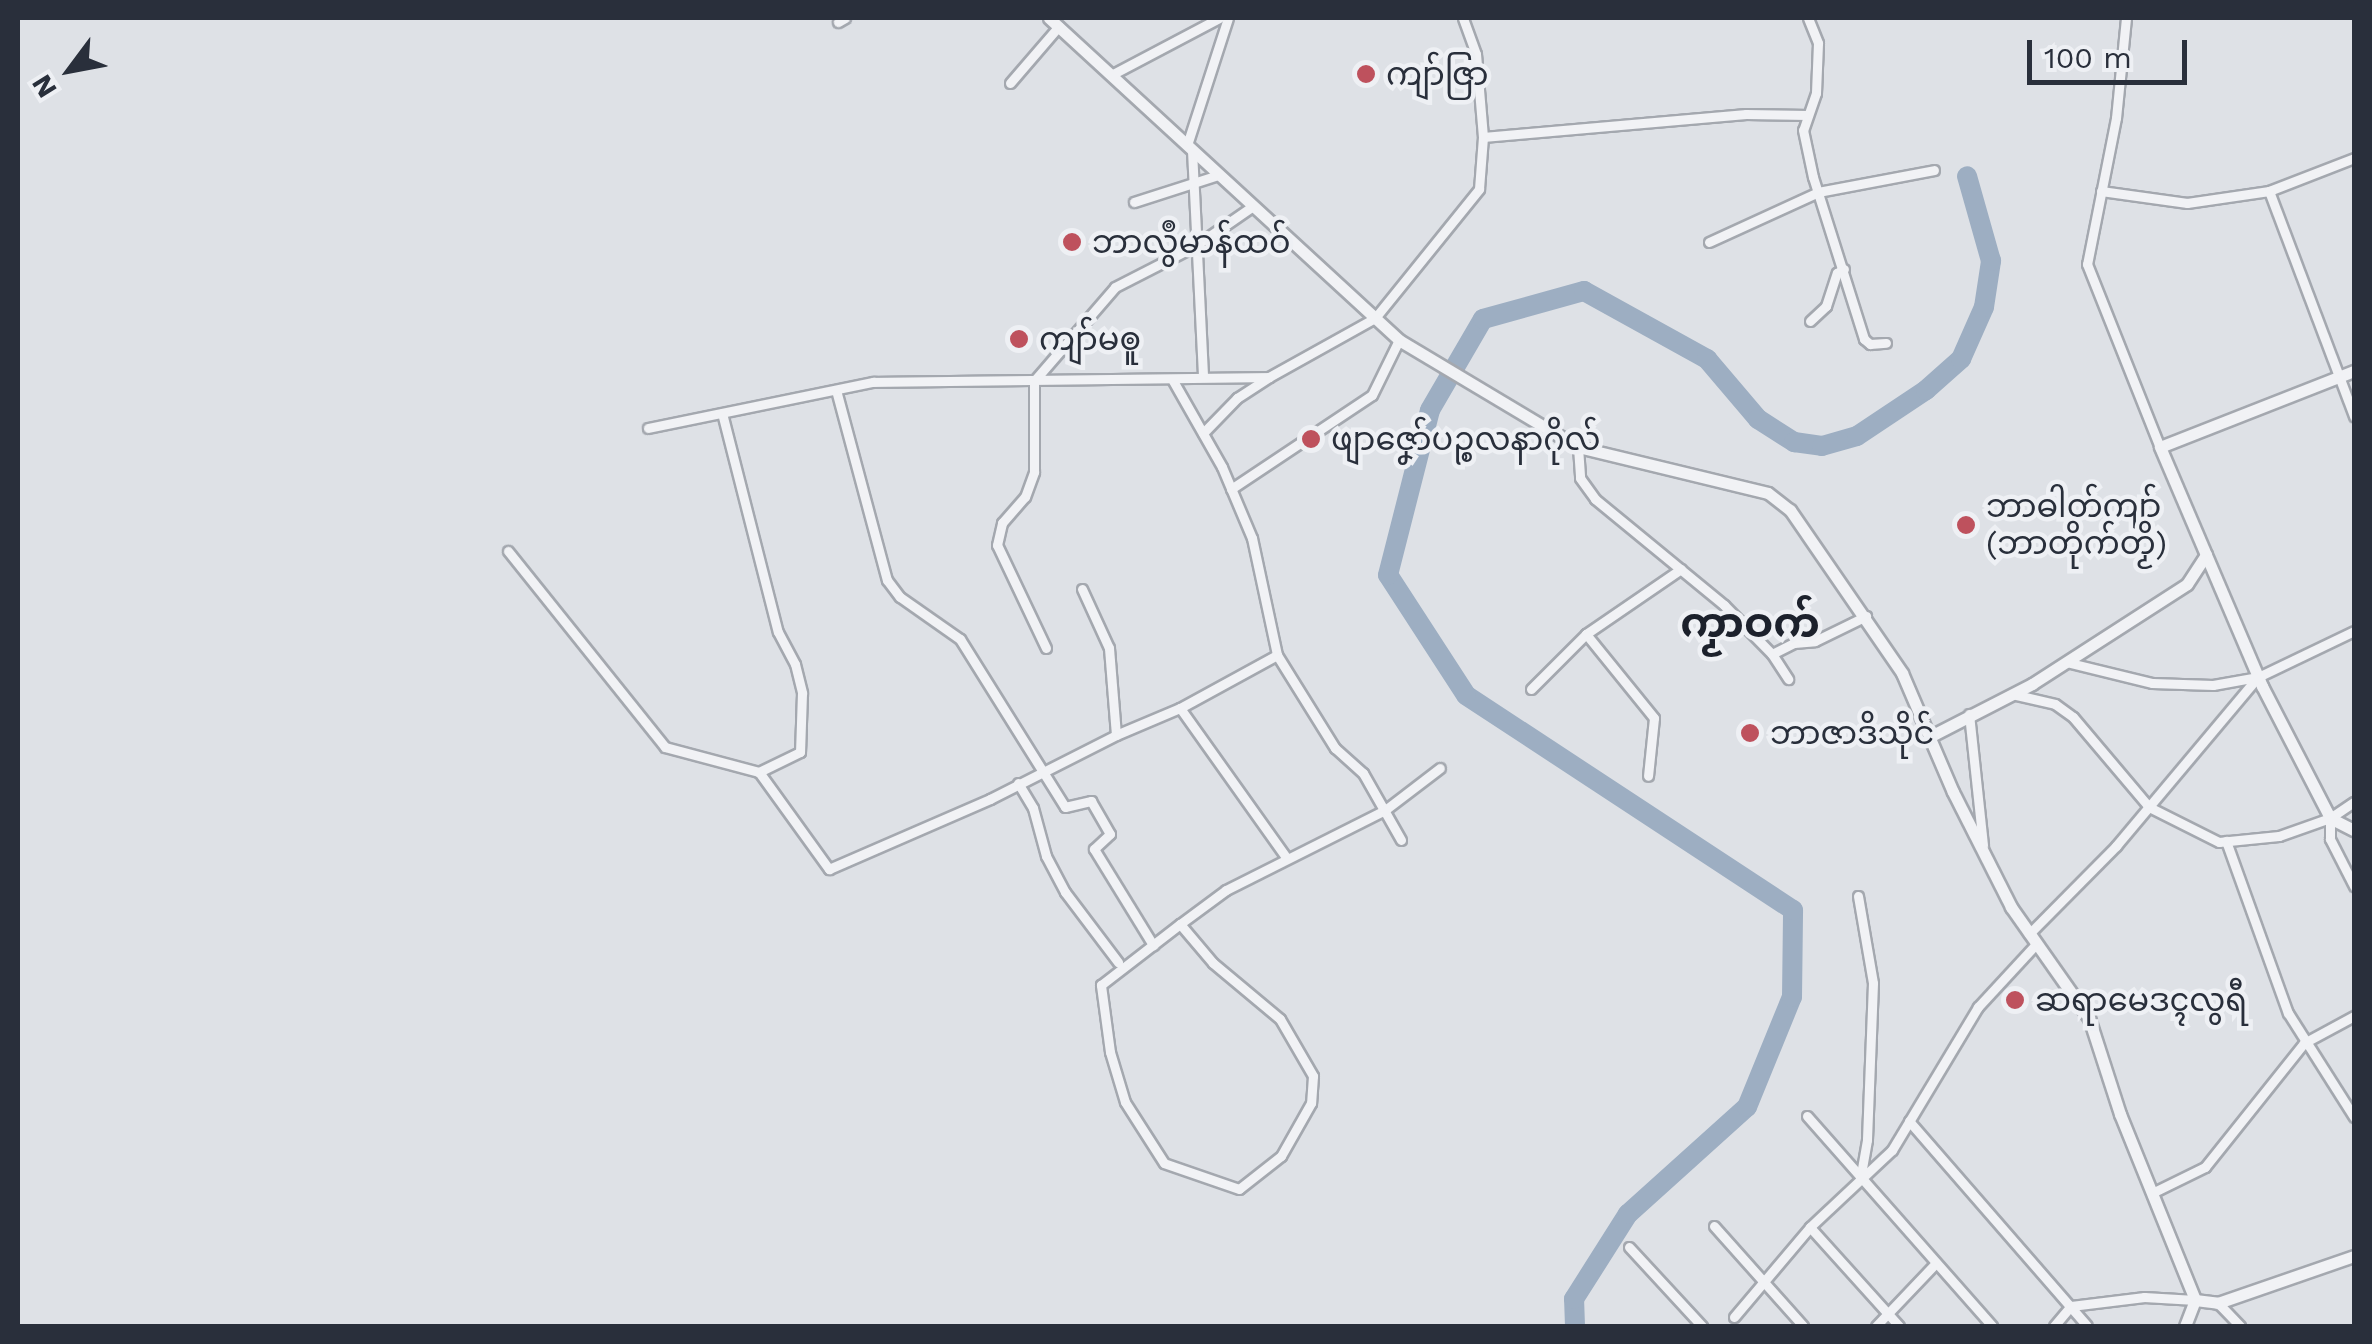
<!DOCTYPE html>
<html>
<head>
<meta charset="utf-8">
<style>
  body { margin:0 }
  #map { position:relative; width:2372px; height:1344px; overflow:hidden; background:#dee1e6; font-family:"Work Sans","Noto Sans Myanmar",sans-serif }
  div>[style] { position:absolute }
  .river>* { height:20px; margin:-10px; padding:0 10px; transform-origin:10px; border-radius:10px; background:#9daec2 }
  .roads { filter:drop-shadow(2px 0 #a4a8af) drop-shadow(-2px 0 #a4a8af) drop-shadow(0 2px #a4a8af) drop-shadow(0 -2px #a4a8af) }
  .minor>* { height:9px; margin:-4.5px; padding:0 4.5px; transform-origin:4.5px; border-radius:4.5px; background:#f1f2f5 }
  .tertiary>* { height:11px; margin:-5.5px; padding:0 5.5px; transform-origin:5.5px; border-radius:5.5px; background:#f1f2f5 }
  .dots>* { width:28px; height:28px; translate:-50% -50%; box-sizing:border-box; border:5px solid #eef0f4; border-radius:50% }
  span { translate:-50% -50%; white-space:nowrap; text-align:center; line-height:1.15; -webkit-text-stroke:9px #eef0f4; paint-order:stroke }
  .poi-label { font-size:32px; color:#292f3b }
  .left { translate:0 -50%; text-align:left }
  .district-label { font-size:42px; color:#1c212c; font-weight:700 }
  .frame { position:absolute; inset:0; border:20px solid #292f3b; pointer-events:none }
  .north { position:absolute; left:20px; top:20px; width:100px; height:100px; -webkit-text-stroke:8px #eef0f4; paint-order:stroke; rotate:238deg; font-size:28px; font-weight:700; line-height:40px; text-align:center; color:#292f3b }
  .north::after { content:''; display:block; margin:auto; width:35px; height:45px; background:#292f3b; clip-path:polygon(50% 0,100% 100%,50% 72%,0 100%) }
  .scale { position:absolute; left:2027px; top:40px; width:160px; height:45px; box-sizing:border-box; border:5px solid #292f3b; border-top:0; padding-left:12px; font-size:30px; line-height:35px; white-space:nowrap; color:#292f3b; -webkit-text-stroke:8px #eef0f4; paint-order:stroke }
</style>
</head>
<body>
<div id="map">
  <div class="river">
    <div style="left:1575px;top:1326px;width:27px;rotate:-92deg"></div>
    <div style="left:1574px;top:1299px;width:101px;rotate:-57.6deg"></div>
    <div style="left:1628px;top:1214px;width:160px;rotate:-42deg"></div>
    <div style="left:1747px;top:1107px;width:119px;rotate:-67.8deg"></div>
    <div style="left:1792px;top:997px;width:87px;rotate:-89.3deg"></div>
    <div style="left:1793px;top:910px;width:391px;rotate:-146.7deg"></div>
    <div style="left:1466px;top:695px;width:143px;rotate:-123deg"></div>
    <div style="left:1388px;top:575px;width:170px;rotate:-75.7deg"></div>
    <div style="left:1430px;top:410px;width:105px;rotate:-59.8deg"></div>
    <div style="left:1483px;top:319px;width:105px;rotate:-15.5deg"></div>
    <div style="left:1584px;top:291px;width:141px;rotate:28.9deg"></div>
    <div style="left:1707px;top:359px;width:79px;rotate:49.6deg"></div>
    <div style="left:1758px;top:419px;width:43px;rotate:32.6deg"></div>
    <div style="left:1794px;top:442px;width:28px;rotate:8deg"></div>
    <div style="left:1822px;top:446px;width:36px;rotate:-16deg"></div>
    <div style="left:1857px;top:436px;width:83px;rotate:-33.7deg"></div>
    <div style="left:1926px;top:390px;width:47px;rotate:-41.5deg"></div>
    <div style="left:1961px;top:359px;width:57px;rotate:-66.1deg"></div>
    <div style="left:1984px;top:307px;width:47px;rotate:-81.3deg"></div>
    <div style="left:1991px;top:261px;width:88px;rotate:-105.8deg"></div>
  </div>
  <div class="roads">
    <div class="minor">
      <div style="left:1808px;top:18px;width:27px;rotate:68deg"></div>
      <div style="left:1818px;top:43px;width:50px;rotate:92.3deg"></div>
      <div style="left:1816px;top:93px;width:39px;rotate:109deg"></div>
      <div style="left:1803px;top:130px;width:48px;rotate:78deg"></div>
      <div style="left:1813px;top:177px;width:170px;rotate:72.5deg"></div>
      <div style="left:1864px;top:339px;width:8px;rotate:40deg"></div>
      <div style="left:1870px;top:344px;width:16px;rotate:-4deg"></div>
      <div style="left:2126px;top:18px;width:100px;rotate:95.7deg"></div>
      <div style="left:2116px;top:118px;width:149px;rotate:101.2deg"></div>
      <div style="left:2087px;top:264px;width:197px;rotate:68.3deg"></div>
      <div style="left:838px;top:22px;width:8px;rotate:-30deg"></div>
      <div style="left:1113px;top:74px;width:120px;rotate:-27.8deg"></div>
      <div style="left:1010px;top:83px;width:75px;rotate:-49.3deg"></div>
      <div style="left:1483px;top:137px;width:264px;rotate:-5deg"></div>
      <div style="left:1746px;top:114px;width:62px;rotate:0.9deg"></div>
      <div style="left:1187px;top:145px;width:133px;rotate:-72.1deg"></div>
      <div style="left:1192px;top:150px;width:227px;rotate:87.2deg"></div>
      <div style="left:2101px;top:191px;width:87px;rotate:7.9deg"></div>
      <div style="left:2187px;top:203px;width:83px;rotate:-8.3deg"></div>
      <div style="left:2269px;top:191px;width:91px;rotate:-21.2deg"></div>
      <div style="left:2269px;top:191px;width:241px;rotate:69.3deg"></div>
      <div style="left:1134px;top:202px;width:88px;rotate:-17.8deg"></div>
      <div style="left:1709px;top:242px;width:120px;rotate:-24.6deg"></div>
      <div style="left:1818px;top:192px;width:118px;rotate:-10.7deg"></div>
      <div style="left:1810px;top:321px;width:22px;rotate:-43deg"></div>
      <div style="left:1826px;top:306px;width:35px;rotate:-72deg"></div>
      <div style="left:1837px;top:273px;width:8px;rotate:-30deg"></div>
      <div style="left:1172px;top:379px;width:101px;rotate:60.4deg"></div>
      <div style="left:1222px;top:467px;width:77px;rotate:67.1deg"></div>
      <div style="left:1252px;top:538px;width:120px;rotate:77.9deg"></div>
      <div style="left:1277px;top:655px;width:111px;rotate:151.3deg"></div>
      <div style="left:1180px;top:708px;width:183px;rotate:54.6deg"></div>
      <div style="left:836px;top:390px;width:197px;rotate:75deg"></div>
      <div style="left:887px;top:580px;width:21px;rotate:53deg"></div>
      <div style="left:900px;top:597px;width:73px;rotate:35deg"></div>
      <div style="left:960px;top:639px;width:198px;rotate:58deg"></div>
      <div style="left:1065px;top:807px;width:27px;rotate:-13deg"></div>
      <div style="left:1091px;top:801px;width:38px;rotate:60deg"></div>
      <div style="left:1110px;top:834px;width:22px;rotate:137deg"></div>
      <div style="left:1094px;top:849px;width:113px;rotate:58.4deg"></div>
      <div style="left:722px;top:413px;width:226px;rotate:75.7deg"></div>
      <div style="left:778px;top:632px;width:36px;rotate:62deg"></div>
      <div style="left:795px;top:664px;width:30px;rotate:76deg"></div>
      <div style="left:802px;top:693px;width:59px;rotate:91.9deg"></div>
      <div style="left:800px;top:752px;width:46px;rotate:154deg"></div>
      <div style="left:759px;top:772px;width:120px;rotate:54.2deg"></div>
      <div style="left:829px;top:869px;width:176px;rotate:-23.5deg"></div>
      <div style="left:990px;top:799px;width:141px;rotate:-26.9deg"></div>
      <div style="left:1116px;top:735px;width:69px;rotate:-22.9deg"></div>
      <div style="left:648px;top:428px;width:230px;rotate:-11.6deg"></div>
      <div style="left:873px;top:382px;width:396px;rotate:-0.7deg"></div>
      <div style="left:1269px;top:377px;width:121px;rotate:-29.1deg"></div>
      <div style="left:1375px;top:318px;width:166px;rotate:-51.1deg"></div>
      <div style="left:1479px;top:189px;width:52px;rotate:-85.6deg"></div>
      <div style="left:1483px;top:137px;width:83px;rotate:-94.8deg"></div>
      <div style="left:1476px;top:54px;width:38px;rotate:-110deg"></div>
      <div style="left:1203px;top:433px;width:49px;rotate:-45.8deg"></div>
      <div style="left:1237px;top:398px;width:38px;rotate:-33deg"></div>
      <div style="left:1578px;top:447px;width:31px;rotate:86deg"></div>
      <div style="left:1580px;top:478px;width:26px;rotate:54deg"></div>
      <div style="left:1595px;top:499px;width:167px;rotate:39.4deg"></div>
      <div style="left:1724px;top:605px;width:69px;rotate:45.6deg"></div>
      <div style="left:1772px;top:654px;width:30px;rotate:57deg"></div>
      <div style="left:1231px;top:489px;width:169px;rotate:-33.7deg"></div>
      <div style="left:1372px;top:395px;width:61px;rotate:-63.9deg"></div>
      <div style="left:508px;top:551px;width:251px;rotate:51.3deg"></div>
      <div style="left:665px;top:747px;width:97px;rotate:14.9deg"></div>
      <div style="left:1082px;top:589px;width:65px;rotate:65.4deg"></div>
      <div style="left:1109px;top:648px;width:87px;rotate:85.4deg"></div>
      <div style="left:1586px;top:634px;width:108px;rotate:51deg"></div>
      <div style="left:1654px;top:718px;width:58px;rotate:95.9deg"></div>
      <div style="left:1046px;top:648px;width:114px;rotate:-115.4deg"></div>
      <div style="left:997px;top:545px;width:23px;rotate:-77deg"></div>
      <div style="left:1002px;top:523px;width:35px;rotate:-49deg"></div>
      <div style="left:1025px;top:497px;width:27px;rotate:-70deg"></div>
      <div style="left:1034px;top:472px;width:91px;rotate:-90deg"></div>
      <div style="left:1034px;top:381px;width:124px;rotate:-49.2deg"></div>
      <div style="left:1115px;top:287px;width:90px;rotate:-27.1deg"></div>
      <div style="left:1195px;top:246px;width:70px;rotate:-34.6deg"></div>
      <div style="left:1772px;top:654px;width:25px;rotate:-27deg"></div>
      <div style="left:1794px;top:643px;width:21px;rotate:-5deg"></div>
      <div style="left:1815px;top:641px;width:57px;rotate:-26.1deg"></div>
      <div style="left:1277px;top:655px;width:110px;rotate:58.1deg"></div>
      <div style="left:1335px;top:748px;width:38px;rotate:42deg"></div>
      <div style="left:1363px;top:773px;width:77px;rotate:60.4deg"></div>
      <div style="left:2066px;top:662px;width:89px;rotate:13.7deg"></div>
      <div style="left:2152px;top:683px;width:61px;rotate:1.9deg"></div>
      <div style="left:2213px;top:685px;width:46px;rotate:-10.1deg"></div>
      <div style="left:1531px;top:689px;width:78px;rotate:-45deg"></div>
      <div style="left:1586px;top:634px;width:115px;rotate:-34.4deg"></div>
      <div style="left:2012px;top:694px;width:44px;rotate:13.1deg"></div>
      <div style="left:2055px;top:704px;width:22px;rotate:36deg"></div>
      <div style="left:2073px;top:717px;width:118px;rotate:49.8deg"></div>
      <div style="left:2149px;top:807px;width:78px;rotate:26.6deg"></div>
      <div style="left:2219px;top:842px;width:60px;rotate:-5.7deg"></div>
      <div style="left:2279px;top:836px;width:54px;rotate:-19.4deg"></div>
      <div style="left:2330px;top:818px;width:29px;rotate:-34deg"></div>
      <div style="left:1969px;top:714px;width:132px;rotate:83.9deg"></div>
      <div style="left:1018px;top:783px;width:29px;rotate:59deg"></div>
      <div style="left:1033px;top:808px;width:50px;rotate:74.8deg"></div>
      <div style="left:1046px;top:856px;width:41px;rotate:62.2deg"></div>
      <div style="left:1065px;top:892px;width:88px;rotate:52.9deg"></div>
      <div style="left:2330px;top:818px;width:21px;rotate:90deg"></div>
      <div style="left:2330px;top:839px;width:53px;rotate:62.9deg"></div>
      <div style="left:2226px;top:841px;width:183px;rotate:70.2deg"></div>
      <div style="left:2288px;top:1013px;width:123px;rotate:57.6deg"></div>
      <div style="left:1858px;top:896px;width:88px;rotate:80.2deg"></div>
      <div style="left:1873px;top:983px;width:157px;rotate:92.2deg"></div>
      <div style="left:1867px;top:1140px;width:39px;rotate:100deg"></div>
      <div style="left:1180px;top:924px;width:51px;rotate:49.8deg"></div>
      <div style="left:1213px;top:963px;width:87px;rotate:39.9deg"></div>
      <div style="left:1280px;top:1019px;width:66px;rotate:59.9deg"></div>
      <div style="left:1313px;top:1076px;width:27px;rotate:94deg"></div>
      <div style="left:1311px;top:1103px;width:61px;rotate:119.5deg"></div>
      <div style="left:1281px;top:1156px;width:53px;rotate:141.8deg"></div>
      <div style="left:1239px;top:1189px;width:79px;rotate:-160.9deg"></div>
      <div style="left:1164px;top:1163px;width:72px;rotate:-122.6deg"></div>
      <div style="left:1125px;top:1102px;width:52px;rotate:-106.7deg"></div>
      <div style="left:1110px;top:1052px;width:68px;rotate:-97.7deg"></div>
      <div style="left:1101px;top:985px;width:100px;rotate:-37.7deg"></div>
      <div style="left:1180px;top:924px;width:57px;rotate:-36.5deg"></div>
      <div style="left:1226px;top:890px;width:178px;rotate:-26.7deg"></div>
      <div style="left:1385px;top:810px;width:69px;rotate:-37.4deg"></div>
      <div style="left:2029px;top:934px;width:124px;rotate:-45.3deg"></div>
      <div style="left:2116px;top:846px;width:221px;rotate:-50deg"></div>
      <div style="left:2258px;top:677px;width:106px;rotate:-25.6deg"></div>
      <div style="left:1807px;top:1116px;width:280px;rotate:48.6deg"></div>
      <div style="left:1909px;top:1121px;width:271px;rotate:49deg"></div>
      <div style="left:2152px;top:1193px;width:59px;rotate:-26.1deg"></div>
      <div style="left:2205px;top:1167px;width:159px;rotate:-51.4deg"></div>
      <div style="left:2304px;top:1043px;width:57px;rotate:-28.4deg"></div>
      <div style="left:1714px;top:1226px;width:134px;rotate:48.3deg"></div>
      <div style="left:1629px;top:1247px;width:108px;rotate:47.3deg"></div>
      <div style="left:2218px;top:1303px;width:32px;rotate:46deg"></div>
      <div style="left:1734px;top:1317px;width:118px;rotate:-49.8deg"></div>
      <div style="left:1876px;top:1326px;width:84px;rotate:-46.4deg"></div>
      <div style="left:1899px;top:1326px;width:133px;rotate:-132deg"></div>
      <div style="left:1810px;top:1227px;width:112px;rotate:-43.2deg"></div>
      <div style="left:1892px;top:1150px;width:167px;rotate:-59deg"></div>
      <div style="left:1978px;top:1007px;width:87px;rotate:-47.3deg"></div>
      <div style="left:2054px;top:1326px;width:26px;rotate:-50deg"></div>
      <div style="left:2071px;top:1306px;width:74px;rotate:-7deg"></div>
      <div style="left:2144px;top:1297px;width:51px;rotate:3.4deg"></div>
    </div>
    <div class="tertiary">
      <div style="left:1049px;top:18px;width:476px;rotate:42.6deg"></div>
      <div style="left:1399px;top:340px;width:209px;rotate:30.9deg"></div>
      <div style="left:1578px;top:447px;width:195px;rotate:13.6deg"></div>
      <div style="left:1768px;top:493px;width:28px;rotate:38deg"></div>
      <div style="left:1790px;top:510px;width:198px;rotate:55.5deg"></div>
      <div style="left:1902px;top:673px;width:129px;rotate:66.8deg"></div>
      <div style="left:1953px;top:792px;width:129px;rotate:63.2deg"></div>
      <div style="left:2011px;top:907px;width:136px;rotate:54.9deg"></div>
      <div style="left:2089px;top:1018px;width:101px;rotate:72.1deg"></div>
      <div style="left:2120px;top:1114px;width:201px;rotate:68deg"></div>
      <div style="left:2195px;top:1300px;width:28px;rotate:111deg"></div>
      <div style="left:2354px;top:371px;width:208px;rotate:158.6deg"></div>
      <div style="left:2160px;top:447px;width:260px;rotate:66.9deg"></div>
      <div style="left:2262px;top:686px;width:148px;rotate:62.7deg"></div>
      <div style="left:2330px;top:818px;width:27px;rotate:27deg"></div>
      <div style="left:1931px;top:736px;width:114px;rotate:-27.2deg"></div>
      <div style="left:2032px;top:684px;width:184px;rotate:-32.8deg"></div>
      <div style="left:2187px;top:584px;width:35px;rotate:-57deg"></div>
      <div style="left:2195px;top:1300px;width:23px;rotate:7deg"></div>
      <div style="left:2218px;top:1303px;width:144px;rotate:-19.1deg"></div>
    </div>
  </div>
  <div class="dots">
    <div style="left:1366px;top:74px;background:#be515d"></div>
    <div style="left:1072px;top:242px;background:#be515d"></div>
    <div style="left:1019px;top:339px;background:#be515d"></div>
    <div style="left:1311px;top:439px;background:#be515d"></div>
    <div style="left:1966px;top:525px;background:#be515d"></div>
    <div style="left:1750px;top:733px;background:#be515d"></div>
    <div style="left:2015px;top:1000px;background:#be515d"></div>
  </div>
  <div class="poi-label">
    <span class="left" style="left:1386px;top:74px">ကျာ်ဇြာ</span>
    <span class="left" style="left:1092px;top:242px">ဘာလွဳမာန်ထဝ်</span>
    <span class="left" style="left:1039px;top:339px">ကျာ်မၜူ</span>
    <span class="left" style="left:1331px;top:439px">ဖျာဇၞော်ပဉ္စလနာဂိုလ်</span>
    <span class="left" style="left:1986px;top:525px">ဘာဓါတ်ကျာ်<br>(ဘာတိုက်တၟိ)</span>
    <span class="left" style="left:1770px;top:733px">ဘာဇာဒိသိုင်</span>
    <span class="left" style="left:2035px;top:1000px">ဆရာမေဒၚလွရီ</span>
  </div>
  <div class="district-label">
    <span style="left:1750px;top:623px">ကၟာဝက်</span>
  </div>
  <div class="frame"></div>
  <div class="north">N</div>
  <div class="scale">100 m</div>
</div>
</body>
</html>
